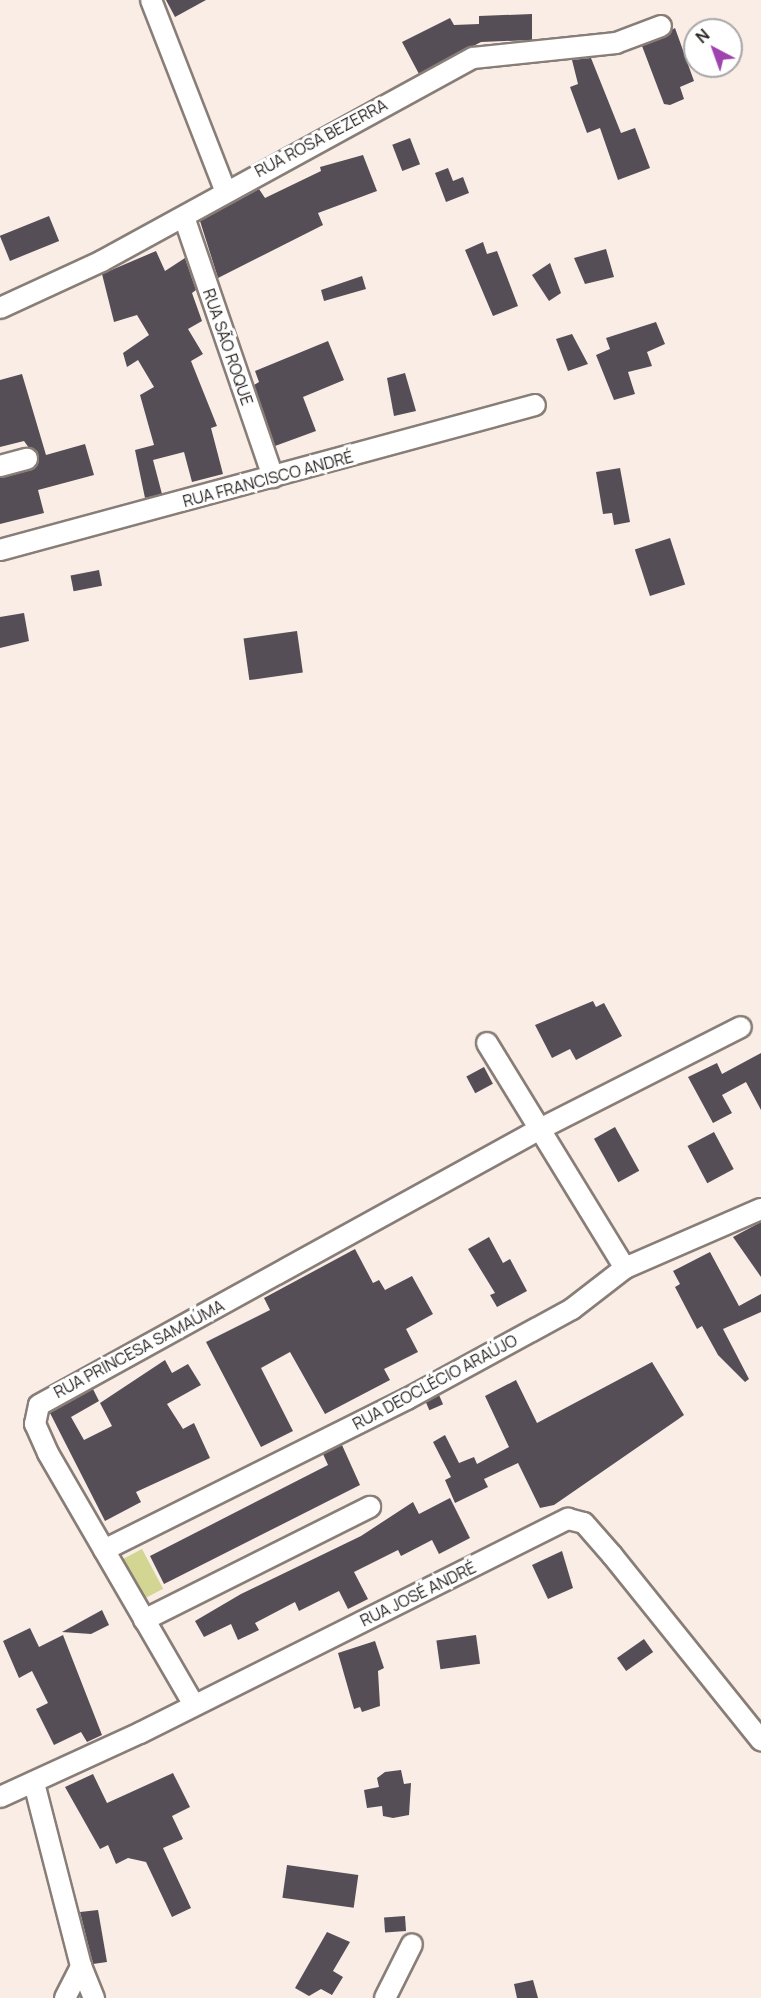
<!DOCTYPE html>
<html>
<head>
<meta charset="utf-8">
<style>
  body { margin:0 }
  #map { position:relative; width:761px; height:1998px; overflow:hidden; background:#f9ede6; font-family:Manrope,sans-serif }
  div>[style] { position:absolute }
  .green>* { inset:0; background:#d2d692; transform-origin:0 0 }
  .building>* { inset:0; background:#554e57; transform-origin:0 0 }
  .roads { filter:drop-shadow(2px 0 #887e77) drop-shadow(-2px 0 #887e77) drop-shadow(0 2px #887e77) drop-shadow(0 -2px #887e77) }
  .street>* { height:20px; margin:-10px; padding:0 10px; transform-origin:10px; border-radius:10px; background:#fff }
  span { translate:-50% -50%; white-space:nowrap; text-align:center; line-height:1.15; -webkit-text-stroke:6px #fff; paint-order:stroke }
  .street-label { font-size:16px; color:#292422 }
  .north { position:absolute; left:683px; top:18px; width:60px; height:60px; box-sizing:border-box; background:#fff; border:2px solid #a9a7a7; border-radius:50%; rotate:319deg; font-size:16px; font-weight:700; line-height:24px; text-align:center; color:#292422 }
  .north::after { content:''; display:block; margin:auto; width:21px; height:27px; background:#9f43ae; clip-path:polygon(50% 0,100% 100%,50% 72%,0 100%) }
</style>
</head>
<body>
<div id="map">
  <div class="green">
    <div style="left:142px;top:1549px;width:45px;height:21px;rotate:62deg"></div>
  </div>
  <div class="building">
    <div style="clip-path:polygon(166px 0,206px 0,175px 17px)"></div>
    <div style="clip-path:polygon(532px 14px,532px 40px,481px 42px,419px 74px,402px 42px,450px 18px,454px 25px,479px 24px,479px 16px)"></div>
    <div style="clip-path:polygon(675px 28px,694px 81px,680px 87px,684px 99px,670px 105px,664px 104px,642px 46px)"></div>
    <div style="clip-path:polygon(591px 58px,621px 133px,635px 128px,650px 168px,618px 180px,600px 128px,587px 133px,570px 87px,578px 84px,572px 60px)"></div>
    <div style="left:410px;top:138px;width:28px;height:19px;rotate:69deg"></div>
    <div style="clip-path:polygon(363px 155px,377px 191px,318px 213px,323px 225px,218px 278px,200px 221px,259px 189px,265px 198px,321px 171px,320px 167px)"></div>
    <div style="clip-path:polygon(448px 168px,453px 181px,463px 177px,469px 193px,446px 202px,435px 173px)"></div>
    <div style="left:49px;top:216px;width:27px;height:53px;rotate:68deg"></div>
    <div style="clip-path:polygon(483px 242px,487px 254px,497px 251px,518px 306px,493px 316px,465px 250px)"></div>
    <div style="clip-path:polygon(606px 249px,614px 277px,585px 284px,574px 258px)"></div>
    <div style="clip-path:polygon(156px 251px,165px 271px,185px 258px,196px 290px,192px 293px,202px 321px,188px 329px,203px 354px,191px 361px,217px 426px,211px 428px,223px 474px,192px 482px,184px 452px,153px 460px,162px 494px,145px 498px,135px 450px,154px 445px,140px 395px,154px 387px,138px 360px,127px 367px,123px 353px,149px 335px,137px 315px,114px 322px,102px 274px)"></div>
    <div style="clip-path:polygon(550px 263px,561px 293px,549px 301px,532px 275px)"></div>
    <div style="clip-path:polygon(362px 276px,366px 289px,324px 301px,321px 290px)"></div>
    <div style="clip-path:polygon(656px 322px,665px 344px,647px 352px,652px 366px,628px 372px,635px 394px,614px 400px,596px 355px,610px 349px,606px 338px)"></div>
    <div style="clip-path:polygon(572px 334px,588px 364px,568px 371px,556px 339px)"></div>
    <div style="clip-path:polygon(328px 341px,344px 380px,303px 397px,316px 431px,275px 446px,254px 385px,259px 382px,255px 371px)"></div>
    <div style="clip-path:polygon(405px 373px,416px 411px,394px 416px,387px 378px)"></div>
    <div style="clip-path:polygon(22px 374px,46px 455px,85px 444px,94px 475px,38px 490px,44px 513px,0 524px,0 478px,32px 470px,39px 462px,24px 441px,0 447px,0 380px)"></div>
    <div style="clip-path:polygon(620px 468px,630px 522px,614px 525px,612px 513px,603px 514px,596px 472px)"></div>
    <div style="left:670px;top:538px;width:49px;height:37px;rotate:72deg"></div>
    <div style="left:99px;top:570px;width:16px;height:29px;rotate:79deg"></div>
    <div style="clip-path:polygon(24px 613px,29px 641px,0 648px,0 617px)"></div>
    <div style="left:297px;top:631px;width:42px;height:54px;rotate:82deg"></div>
    <div style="clip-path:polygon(593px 1001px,596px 1007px,604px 1003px,622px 1036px,576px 1060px,570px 1049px,552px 1058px,535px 1025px)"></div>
    <div style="clip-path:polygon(761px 1053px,761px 1110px,746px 1082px,722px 1095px,732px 1113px,713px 1123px,688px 1077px,717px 1063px,722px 1074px)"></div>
    <div style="left:484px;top:1067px;width:19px;height:20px;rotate:62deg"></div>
    <div style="left:615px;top:1127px;width:50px;height:24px;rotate:61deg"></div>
    <div style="left:714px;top:1132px;width:42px;height:30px;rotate:62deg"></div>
    <div style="clip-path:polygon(761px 1222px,761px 1277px,733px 1237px)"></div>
    <div style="clip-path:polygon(489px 1237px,503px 1263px,510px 1259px,527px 1291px,497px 1307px,490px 1295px,495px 1293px,468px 1249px)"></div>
    <div style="clip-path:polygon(355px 1249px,373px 1283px,379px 1280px,385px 1290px,412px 1276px,433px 1314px,406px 1329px,418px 1352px,384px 1369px,390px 1380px,325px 1414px,290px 1352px,261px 1368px,293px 1431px,261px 1447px,206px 1342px,270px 1310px,264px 1298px)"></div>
    <div style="clip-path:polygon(710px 1252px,739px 1306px,761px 1294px,761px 1312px,723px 1329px,749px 1379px,745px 1382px,718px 1355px,702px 1326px,697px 1329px,675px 1287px,680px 1284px,673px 1271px)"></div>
    <div style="clip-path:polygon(165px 1360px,172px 1373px,188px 1364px,201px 1385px,167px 1404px,183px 1429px,194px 1423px,210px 1458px,136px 1492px,141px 1502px,105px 1521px,50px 1413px,93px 1389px,99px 1401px,71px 1417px,84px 1440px,112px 1426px,100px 1403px)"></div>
    <div style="clip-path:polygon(652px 1362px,684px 1415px,677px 1420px,554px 1505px,540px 1508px,518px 1463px,484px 1479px,488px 1487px,455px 1503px,445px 1480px,451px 1477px,433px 1442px,445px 1435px,459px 1463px,474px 1457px,477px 1464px,509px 1447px,485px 1396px,516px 1380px,537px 1423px)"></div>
    <div style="left:439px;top:1395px;width:10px;height:15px;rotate:66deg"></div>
    <div style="clip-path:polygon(342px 1445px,360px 1485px,164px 1584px,150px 1556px,328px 1465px,323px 1454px)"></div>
    <div style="clip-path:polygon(450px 1498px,470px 1538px,439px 1554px,432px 1540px,401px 1556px,398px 1550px,354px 1572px,368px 1599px,348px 1609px,339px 1591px,299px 1611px,295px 1602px,255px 1623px,259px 1630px,238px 1640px,231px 1624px,204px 1637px,195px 1621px,241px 1594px,361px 1536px,413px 1502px,419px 1514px)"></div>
    <div style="clip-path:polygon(562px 1551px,573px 1588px,548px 1599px,532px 1565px)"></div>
    <div style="clip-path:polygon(102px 1610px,109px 1625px,91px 1634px,62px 1632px)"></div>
    <div style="clip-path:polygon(30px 1628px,39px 1647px,63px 1635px,102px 1735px,87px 1742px,81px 1732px,54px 1745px,36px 1709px,48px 1703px,32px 1671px,19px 1678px,3px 1641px)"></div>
    <div style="left:476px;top:1635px;width:29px;height:40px;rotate:82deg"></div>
    <div style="left:644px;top:1639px;width:16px;height:33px;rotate:55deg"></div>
    <div style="clip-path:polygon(375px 1641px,384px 1668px,378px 1671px,380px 1706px,362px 1712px,360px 1707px,354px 1709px,338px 1653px)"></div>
    <div style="clip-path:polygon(401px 1770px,404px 1784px,411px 1783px,409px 1815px,393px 1818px,383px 1816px,382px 1806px,367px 1808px,364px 1790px,379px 1787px,377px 1778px,385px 1772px)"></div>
    <div style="clip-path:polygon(173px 1773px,190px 1807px,172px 1816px,183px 1839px,163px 1848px,191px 1908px,172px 1917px,146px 1862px,128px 1858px,116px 1864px,108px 1845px,100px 1849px,65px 1787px,93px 1774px,107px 1803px)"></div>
    <div style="left:287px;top:1865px;width:72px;height:33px;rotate:8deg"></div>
    <div style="clip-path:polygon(98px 1910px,107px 1962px,93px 1964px,80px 1912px)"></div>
    <div style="left:405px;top:1916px;width:15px;height:21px;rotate:86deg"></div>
    <div style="clip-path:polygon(327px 1932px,350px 1942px,333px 1971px,343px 1977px,332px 1995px,321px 1989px,309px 1996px,295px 1988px)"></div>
    <div style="clip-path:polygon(533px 1980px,538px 1998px,517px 1998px,514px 1984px)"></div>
  </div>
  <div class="roads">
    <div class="street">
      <div style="left:151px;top:0;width:204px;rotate:68.7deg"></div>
      <div style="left:184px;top:217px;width:275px;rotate:71.1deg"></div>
      <div style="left:0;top:308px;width:112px;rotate:-24.7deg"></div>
      <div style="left:102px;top:261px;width:423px;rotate:-28.7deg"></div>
      <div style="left:473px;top:58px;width:144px;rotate:-6deg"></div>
      <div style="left:616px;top:43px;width:48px;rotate:-20.7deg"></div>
      <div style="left:0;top:466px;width:28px;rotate:-15deg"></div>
      <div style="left:0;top:550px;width:554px;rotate:-15.16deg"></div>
      <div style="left:487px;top:1043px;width:264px;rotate:58.5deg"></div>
      <div style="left:104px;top:1550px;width:339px;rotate:-26.5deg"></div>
      <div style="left:407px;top:1399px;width:188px;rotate:-28.6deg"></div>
      <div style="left:572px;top:1309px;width:67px;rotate:-37.7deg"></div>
      <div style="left:625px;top:1268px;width:148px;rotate:-23.5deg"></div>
      <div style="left:144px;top:1620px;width:253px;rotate:-26.6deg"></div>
      <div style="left:194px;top:1705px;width:291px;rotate:-120.1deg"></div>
      <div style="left:48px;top:1453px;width:32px;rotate:-114deg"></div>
      <div style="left:35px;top:1424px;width:19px;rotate:-78deg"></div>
      <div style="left:39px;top:1405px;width:572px;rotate:-28.85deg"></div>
      <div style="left:540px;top:1129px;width:225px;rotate:-26.9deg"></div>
      <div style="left:34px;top:1783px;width:189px;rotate:75.6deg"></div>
      <div style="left:81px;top:1966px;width:35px;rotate:68deg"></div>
      <div style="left:0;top:1797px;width:154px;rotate:-24.6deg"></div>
      <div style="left:140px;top:1733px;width:479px;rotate:-26.6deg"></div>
      <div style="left:568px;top:1519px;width:16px;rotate:14deg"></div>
      <div style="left:584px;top:1523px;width:43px;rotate:48.8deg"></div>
      <div style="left:612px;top:1555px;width:238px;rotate:51.2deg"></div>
      <div style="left:65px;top:1998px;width:36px;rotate:-63deg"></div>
      <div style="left:385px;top:1998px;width:60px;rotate:-63.4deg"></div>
    </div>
  </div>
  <div class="street-label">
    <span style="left:321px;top:138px;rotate:-28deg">RUA ROSA BEZERRA</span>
    <span style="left:228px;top:347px;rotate:71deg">RUA SÃO ROQUE</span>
    <span style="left:268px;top:479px;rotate:-15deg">RUA FRANCISCO ANDRÉ</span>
    <span style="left:139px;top:1349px;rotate:-28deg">RUA PRINCESA SAMAÚMA</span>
    <span style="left:435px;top:1382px;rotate:-28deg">RUA DEOCLÉCIO ARAÚJO</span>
    <span style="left:418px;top:1594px;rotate:-26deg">RUA JOSÉ ANDRÉ</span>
  </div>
  <div class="north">N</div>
</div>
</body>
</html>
